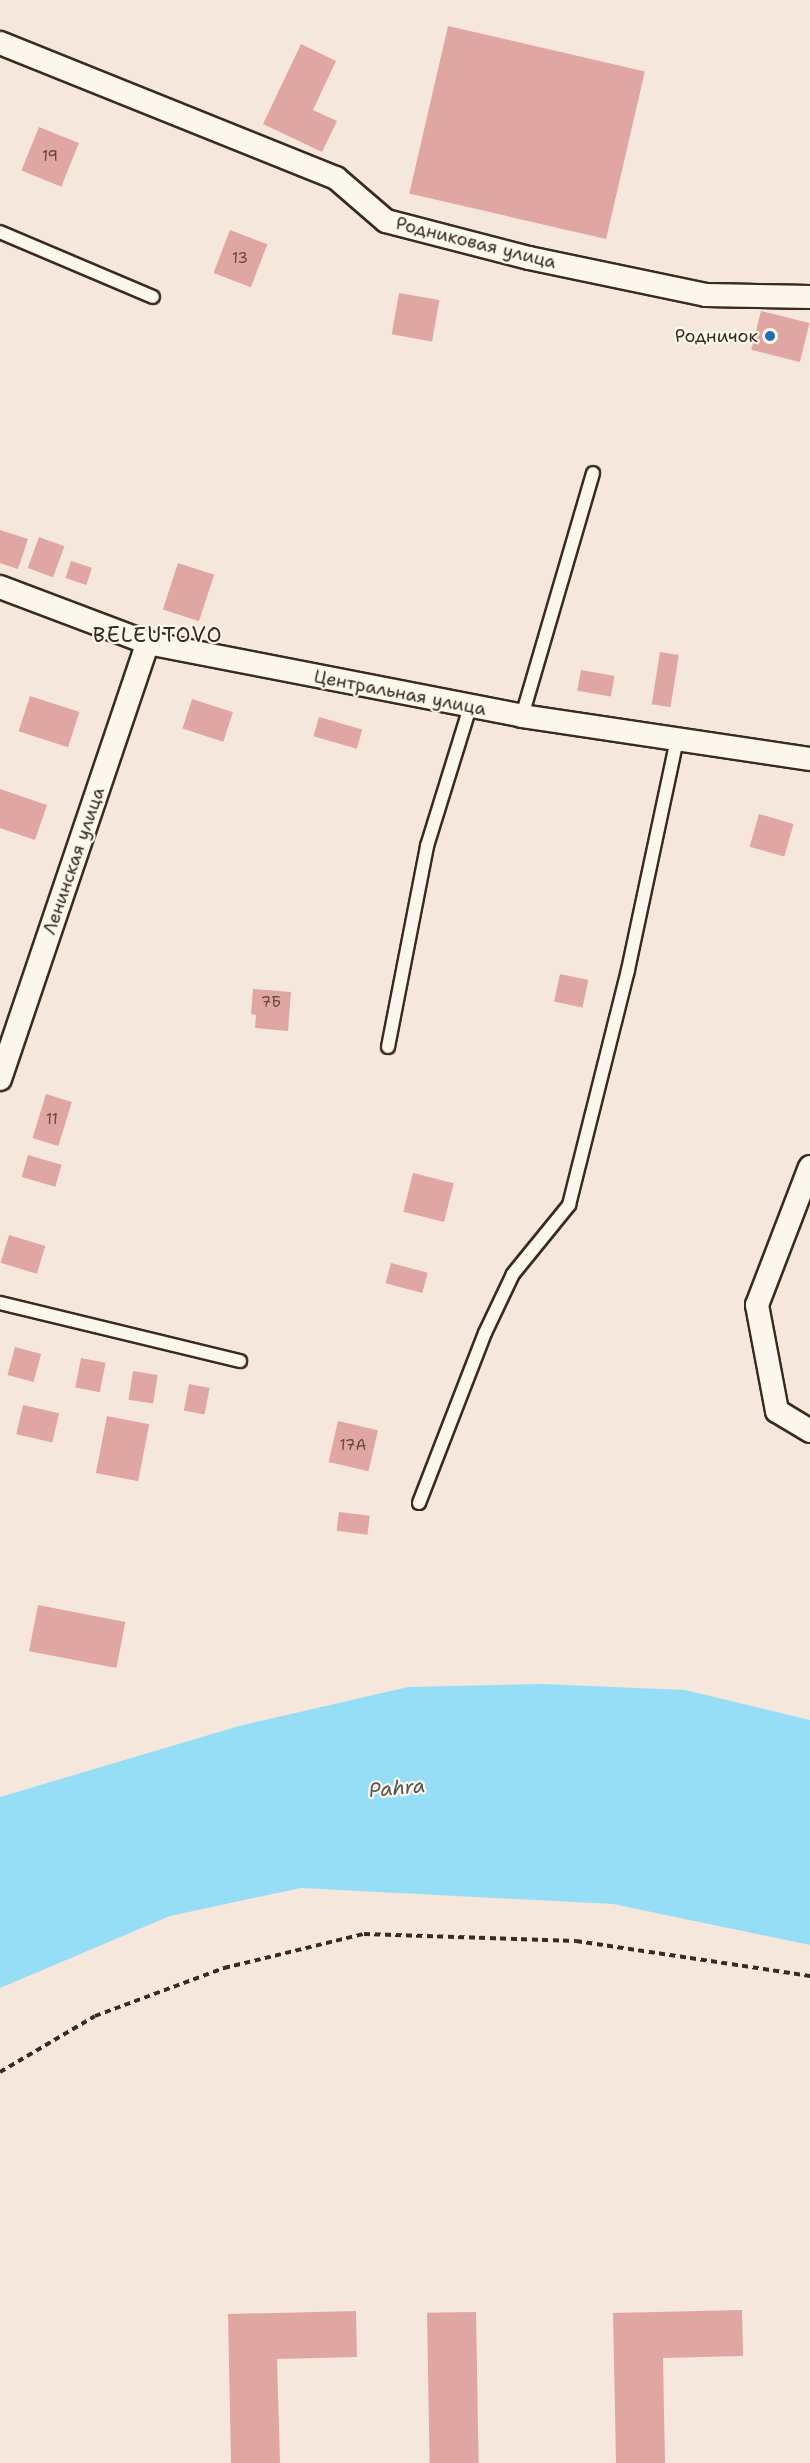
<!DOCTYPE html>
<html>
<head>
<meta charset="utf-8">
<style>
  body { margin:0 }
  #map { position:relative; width:810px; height:2463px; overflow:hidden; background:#f6e7dd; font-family:"Shantell Sans",sans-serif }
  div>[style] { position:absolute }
  .water>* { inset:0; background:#95def6 }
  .building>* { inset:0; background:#e0a6a3; transform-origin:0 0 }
  .path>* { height:4px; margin-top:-2px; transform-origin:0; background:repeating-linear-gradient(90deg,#3b2a1e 0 6px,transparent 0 10.5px) }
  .roads { filter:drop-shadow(2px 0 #3b2a1e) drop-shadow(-2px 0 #3b2a1e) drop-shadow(0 2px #3b2a1e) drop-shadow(0 -2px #3b2a1e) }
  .lane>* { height:12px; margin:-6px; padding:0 6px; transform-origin:6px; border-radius:6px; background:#fbf7ec }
  .street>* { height:22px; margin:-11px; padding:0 11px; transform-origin:11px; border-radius:11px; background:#fbf7ec }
  .dots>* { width:16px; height:16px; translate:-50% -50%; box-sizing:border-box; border:3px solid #fbf7ec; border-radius:50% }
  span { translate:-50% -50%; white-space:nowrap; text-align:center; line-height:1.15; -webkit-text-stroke:4.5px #fbf7ec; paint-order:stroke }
  .number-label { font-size:15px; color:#64493f }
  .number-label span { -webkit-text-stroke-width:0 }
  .street-label { font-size:18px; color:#3b2a1e }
  .poi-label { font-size:18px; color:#3b2a1e }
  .right { translate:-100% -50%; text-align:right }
  .water-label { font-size:20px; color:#525754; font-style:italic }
  .quarter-label { font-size:21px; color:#3b2a1e; letter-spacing:1.5px }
</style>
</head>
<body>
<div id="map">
  <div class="water">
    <div style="clip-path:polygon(543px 1684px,685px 1690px,810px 1720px,810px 1945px,613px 1904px,301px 1888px,170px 1916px,0 1988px,0 1797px,239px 1726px,408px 1687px)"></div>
  </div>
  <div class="building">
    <div style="left:448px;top:26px;width:202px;height:172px;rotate:13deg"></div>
    <div style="clip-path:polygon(301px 44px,336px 61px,313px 110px,337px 121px,322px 152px,263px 124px)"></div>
    <div style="left:39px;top:127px;width:43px;height:47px;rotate:22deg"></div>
    <div style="left:230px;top:230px;width:40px;height:46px;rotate:21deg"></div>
    <div style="left:399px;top:293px;width:41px;height:42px;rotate:10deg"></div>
    <div style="left:761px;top:311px;width:50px;height:40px;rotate:14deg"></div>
    <div style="clip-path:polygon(0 530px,28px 539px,18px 569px,0 563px)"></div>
    <div style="left:39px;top:537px;width:27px;height:33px;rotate:20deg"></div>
    <div style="left:71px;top:561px;width:22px;height:18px;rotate:18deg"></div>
    <div style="left:178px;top:563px;width:38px;height:49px;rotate:18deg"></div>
    <div style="left:660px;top:652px;width:19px;height:53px;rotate:9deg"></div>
    <div style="left:581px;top:670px;width:34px;height:21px;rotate:10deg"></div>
    <div style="left:30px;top:696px;width:52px;height:37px;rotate:18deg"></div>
    <div style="left:192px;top:699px;width:43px;height:31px;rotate:18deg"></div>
    <div style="left:319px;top:717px;width:45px;height:20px;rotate:16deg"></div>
    <div style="clip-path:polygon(0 789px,47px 805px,35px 840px,0 828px)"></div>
    <div style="left:759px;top:814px;width:36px;height:34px;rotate:16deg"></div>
    <div style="left:560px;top:974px;width:29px;height:28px;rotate:12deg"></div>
    <div style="clip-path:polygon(253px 989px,291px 992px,288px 1031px,255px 1028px,256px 1015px,251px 1014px)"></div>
    <div style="left:46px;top:1094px;width:27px;height:46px;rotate:17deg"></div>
    <div style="left:28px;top:1155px;width:35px;height:23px;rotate:16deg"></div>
    <div style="left:413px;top:1173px;width:42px;height:40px;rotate:14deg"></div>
    <div style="left:9px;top:1235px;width:38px;height:29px;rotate:17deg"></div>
    <div style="left:391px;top:1263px;width:38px;height:21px;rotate:15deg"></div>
    <div style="left:15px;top:1347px;width:27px;height:29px;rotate:15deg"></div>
    <div style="left:81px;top:1358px;width:25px;height:30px;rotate:11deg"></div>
    <div style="left:133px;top:1371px;width:25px;height:29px;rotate:9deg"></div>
    <div style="left:189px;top:1384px;width:21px;height:27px;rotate:11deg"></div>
    <div style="left:23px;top:1405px;width:37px;height:30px;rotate:13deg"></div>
    <div style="left:107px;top:1416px;width:43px;height:58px;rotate:11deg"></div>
    <div style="left:338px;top:1421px;width:41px;height:42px;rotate:13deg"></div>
    <div style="left:339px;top:1512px;width:31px;height:19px;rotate:7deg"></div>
    <div style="left:38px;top:1605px;width:89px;height:47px;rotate:11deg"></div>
    <div style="clip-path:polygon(742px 2310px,743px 2356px,663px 2358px,665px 2463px,616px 2463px,613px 2313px)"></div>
    <div style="clip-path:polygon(356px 2311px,357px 2357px,277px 2359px,280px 2463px,231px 2463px,228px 2314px)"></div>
    <div style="left:476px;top:2312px;width:151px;height:49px;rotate:89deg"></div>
  </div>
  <div class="path">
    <div style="left:0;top:2072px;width:110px;rotate:-30.5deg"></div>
    <div style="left:95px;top:2016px;width:138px;rotate:-20.4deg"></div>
    <div style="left:224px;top:1968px;width:144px;rotate:-13.7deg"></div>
    <div style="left:364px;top:1934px;width:212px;rotate:1.9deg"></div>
    <div style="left:576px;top:1941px;width:237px;rotate:8.5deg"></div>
  </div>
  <div class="roads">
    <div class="lane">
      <div style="left:0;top:232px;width:166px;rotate:23deg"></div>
      <div style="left:522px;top:716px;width:253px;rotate:-73.7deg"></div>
      <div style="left:388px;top:1047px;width:205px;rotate:-79deg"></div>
      <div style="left:427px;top:846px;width:145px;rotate:-72.8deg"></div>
      <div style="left:0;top:1303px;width:247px;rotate:13.6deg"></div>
      <div style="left:419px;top:1503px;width:182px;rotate:-68.8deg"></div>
      <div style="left:485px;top:1333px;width:65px;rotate:-64.6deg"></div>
      <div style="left:513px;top:1274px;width:89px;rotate:-50.9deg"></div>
      <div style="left:569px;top:1205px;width:242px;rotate:-75.9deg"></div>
      <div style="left:628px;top:970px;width:236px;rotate:-78deg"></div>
    </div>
    <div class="street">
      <div style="left:0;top:43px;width:362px;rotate:21.9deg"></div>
      <div style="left:336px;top:178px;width:66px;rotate:40.7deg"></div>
      <div style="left:386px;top:221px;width:148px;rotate:14.5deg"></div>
      <div style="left:529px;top:258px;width:181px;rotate:11.8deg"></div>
      <div style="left:706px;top:295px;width:104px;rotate:1.1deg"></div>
      <div style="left:0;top:587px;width:158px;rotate:20.7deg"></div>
      <div style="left:148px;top:643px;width:381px;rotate:11deg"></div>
      <div style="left:522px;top:716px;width:291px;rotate:8.5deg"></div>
      <div style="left:0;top:1079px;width:460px;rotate:-71.3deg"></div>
      <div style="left:810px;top:1167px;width:148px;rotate:111deg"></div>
      <div style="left:757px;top:1305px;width:108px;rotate:79.3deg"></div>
      <div style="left:777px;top:1411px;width:39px;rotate:31deg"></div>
    </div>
  </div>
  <div class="dots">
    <div style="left:770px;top:336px;background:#1f6fb2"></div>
  </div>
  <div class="number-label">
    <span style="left:50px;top:157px">19</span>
    <span style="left:240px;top:259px">13</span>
    <span style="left:271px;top:1003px">7Б</span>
    <span style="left:52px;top:1120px">11</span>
    <span style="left:353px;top:1446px">17А</span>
  </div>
  <div class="street-label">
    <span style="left:476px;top:243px;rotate:14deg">Родниковая улица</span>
    <span style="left:400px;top:693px;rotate:11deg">Центральная улица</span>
    <span style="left:74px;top:861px;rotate:-71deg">Ленинская улица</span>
  </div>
  <div class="poi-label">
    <span class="right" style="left:758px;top:336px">Родничок</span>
  </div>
  <div class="water-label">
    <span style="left:397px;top:1788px;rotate:-5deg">Pahra</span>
  </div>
  <div class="quarter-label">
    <span style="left:158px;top:635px">BELEUTOVO</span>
  </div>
</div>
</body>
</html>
